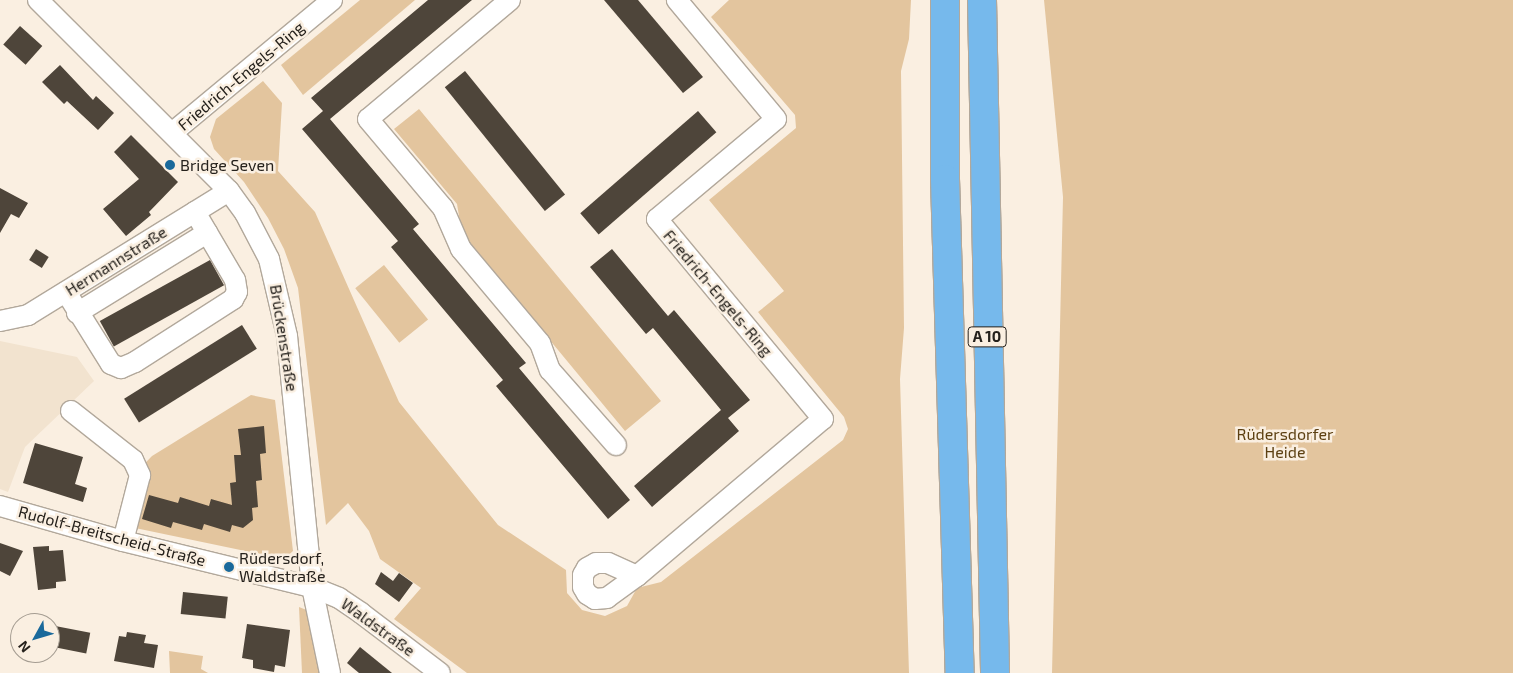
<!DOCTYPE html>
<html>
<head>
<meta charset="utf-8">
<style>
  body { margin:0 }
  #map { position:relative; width:1513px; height:673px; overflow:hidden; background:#faefe1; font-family:"Exo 2",sans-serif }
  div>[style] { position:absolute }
  .built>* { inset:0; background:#f2e3cf }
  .green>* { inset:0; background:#e3c59e; transform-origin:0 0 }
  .building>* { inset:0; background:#4e453a; transform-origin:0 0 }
  .roads { filter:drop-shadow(1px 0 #b2a89b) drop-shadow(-1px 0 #b2a89b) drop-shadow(0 1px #b2a89b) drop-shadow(0 -1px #b2a89b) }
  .minor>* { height:20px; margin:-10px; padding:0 10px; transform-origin:10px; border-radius:10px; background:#fff }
  .highway>* { height:28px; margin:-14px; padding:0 14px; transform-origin:14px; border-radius:14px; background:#76b9ec }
  .dots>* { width:14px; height:14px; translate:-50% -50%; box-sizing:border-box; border:2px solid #faefe1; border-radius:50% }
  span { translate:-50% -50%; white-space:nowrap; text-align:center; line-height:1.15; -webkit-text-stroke:5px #faefe1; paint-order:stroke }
  .shield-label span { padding:1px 4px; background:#faefe1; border:1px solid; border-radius:4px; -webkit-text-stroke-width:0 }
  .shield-label { font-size:15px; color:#25211c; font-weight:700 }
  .street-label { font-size:16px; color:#25211c }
  .poi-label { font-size:16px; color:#25211c }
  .left { translate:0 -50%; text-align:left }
  .park-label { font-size:16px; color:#5d4012 }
  .north { position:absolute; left:10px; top:613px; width:50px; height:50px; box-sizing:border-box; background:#faefe1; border:1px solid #a59d92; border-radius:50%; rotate:231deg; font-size:14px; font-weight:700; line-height:20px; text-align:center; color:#25211c }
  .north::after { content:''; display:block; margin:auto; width:18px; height:22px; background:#1a699b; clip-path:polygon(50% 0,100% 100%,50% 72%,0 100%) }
</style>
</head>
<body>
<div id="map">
  <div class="built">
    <div style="clip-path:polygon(0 341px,77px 357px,94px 381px,25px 447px,8px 492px,0 489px)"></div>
  </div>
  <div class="green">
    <div style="clip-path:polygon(360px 0,415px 0,303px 95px,281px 65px)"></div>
    <div style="clip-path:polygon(729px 0,911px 0,909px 39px,901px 71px,904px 328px,900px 379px,909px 673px,467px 673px,394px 619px,421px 588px,380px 559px,369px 531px,348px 503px,326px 525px,298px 288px,284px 249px,268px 218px,244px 182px,214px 149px,210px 137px,216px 119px,263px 81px,282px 103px,278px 171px,315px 212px,399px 402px,498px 525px,566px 570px,567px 593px,582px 610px,605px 616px,627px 606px,637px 588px,661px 582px,843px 440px,848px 429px,844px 417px,758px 312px,784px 291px,709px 200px,796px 128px,795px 115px,711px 17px)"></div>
    <div style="clip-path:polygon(1044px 0,1513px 0,1513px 673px,1052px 673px,1063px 197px)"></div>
    <div style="clip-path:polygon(419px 109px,661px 401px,625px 431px,462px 234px,457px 204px,394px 129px)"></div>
    <div style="left:384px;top:265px;width:70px;height:37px;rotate:51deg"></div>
    <div style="clip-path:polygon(251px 395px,275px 400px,293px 551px,284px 559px,116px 524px,130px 479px,152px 456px)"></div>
    <div style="clip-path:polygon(299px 607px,309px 611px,322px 673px,302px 673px)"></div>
    <div style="clip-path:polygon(169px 651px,203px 656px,201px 669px,208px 673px,170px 673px)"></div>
  </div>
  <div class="building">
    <div style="clip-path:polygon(428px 0,472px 0,330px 119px,419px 224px,413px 229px,526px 363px,519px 368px,630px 500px,608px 519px,496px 386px,503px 380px,391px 247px,398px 241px,302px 129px,323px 111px,311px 98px)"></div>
    <div style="clip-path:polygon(604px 0,638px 0,703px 77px,683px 93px)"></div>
    <div style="left:20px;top:26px;width:30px;height:25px;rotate:42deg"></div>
    <div style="clip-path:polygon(60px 65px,93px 100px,96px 96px,114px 113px,98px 130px,67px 101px,64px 104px,42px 82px)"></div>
    <div style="left:465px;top:71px;width:159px;height:26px;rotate:51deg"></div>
    <div style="left:698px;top:111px;width:28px;height:156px;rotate:49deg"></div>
    <div style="clip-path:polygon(131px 135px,178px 182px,149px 212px,151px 215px,126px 236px,103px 209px,139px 179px,114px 152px)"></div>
    <div style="clip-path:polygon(0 188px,28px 203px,19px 218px,11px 214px,0 233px)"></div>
    <div style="left:36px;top:249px;width:15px;height:13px;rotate:32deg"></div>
    <div style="clip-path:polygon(612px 249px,668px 316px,674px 310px,750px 400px,728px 418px,739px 431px,652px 507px,634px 486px,721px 410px,653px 328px,646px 334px,590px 267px)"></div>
    <div style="left:210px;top:260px;width:29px;height:126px;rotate:61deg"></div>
    <div style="left:242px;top:325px;width:28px;height:139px;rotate:58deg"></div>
    <div style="clip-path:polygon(264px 426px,266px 453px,260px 454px,262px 480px,256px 481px,258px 507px,252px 508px,253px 520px,243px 528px,232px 525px,230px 532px,204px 524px,202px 530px,173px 522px,171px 528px,142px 519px,149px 495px,178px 503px,180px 497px,209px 506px,211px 499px,232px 505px,230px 483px,236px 482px,234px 455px,241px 455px,238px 429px)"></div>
    <div style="clip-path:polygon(35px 443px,83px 457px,75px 484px,87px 488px,83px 502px,23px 483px)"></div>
    <div style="clip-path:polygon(0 543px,23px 551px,10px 576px,0 571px)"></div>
    <div style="clip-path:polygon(49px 546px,49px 551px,63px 550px,66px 581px,56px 582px,56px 588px,38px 590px,33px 547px)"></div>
    <div style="clip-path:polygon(381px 572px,393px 581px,399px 573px,413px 583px,399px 602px,375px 584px)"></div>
    <div style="left:183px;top:592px;width:45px;height:22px;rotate:6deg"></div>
    <div style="clip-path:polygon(247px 624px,290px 630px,285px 667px,275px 665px,274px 672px,253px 668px,253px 660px,242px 658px)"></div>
    <div style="left:50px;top:625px;width:41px;height:21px;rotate:11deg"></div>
    <div style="clip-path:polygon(127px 632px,146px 635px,144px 643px,158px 645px,154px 668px,114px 661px,119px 636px,126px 637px)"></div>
    <div style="clip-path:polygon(360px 647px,392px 673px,359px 673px,347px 663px)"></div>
  </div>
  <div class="roads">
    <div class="minor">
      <div style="left:38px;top:0;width:270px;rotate:45deg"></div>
      <div style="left:229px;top:191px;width:27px;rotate:54deg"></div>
      <div style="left:245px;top:213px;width:52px;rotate:62.4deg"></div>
      <div style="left:269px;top:259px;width:79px;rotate:76.8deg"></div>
      <div style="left:287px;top:336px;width:252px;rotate:84.3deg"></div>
      <div style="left:312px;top:587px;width:88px;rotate:78.2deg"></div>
      <div style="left:510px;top:0;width:185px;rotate:140deg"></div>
      <div style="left:368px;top:119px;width:116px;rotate:49.9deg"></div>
      <div style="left:443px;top:208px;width:45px;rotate:66.3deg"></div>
      <div style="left:461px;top:249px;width:123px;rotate:50deg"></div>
      <div style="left:540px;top:343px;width:29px;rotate:70deg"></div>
      <div style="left:550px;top:370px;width:100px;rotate:48.7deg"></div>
      <div style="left:172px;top:133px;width:208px;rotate:-39.7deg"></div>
      <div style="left:66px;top:292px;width:85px;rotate:58deg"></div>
      <div style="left:111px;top:364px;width:11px;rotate:22deg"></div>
      <div style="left:121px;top:368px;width:15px;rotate:-23deg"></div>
      <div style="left:135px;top:362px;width:117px;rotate:-32.7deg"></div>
      <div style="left:233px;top:299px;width:8px;rotate:-60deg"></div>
      <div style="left:237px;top:292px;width:12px;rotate:-99deg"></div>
      <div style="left:235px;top:280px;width:79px;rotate:-120.5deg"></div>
      <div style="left:77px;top:313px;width:153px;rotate:-31.6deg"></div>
      <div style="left:0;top:321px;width:29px;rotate:-12deg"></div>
      <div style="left:28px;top:315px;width:236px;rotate:-31.7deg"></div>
      <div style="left:71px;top:411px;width:79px;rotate:38.3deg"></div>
      <div style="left:133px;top:460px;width:17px;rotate:65deg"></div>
      <div style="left:140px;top:475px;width:68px;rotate:104.4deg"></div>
      <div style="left:0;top:506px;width:128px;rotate:15.9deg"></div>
      <div style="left:123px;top:541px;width:195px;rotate:13.7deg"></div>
      <div style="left:312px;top:587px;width:29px;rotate:22deg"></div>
      <div style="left:339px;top:598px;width:27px;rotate:34deg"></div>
      <div style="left:361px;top:613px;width:99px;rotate:37.2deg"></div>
      <div style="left:637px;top:576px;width:37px;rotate:144deg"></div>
      <div style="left:607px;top:598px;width:12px;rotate:175deg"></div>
      <div style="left:595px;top:599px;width:9px;rotate:-148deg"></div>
      <div style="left:587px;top:594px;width:8px;rotate:-120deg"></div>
      <div style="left:583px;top:587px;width:12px;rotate:-90deg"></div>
      <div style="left:583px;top:575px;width:8px;rotate:-60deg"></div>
      <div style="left:587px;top:568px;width:10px;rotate:-29deg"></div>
      <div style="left:596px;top:563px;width:12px"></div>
      <div style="left:608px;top:563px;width:32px;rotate:24deg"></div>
      <div style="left:637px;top:576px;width:243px;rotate:-40.2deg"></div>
      <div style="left:823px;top:419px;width:260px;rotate:-129.7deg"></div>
      <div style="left:657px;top:219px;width:155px;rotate:-40deg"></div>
      <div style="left:776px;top:119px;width:155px;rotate:-129.8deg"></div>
    </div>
    <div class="highway">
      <div style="left:945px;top:0;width:179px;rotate:90deg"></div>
      <div style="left:945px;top:179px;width:494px;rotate:88.3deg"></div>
      <div style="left:982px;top:0;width:673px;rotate:88.89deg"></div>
    </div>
  </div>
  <div class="dots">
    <div style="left:170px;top:165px;background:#1a699b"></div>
    <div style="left:229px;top:567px;background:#1a699b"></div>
  </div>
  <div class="shield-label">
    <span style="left:987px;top:337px">A 10</span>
  </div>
  <div class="street-label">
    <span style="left:241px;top:76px;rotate:-40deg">Friedrich-Engels-Ring</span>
    <span style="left:116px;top:261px;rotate:-32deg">Hermannstraße</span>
    <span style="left:718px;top:293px;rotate:50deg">Friedrich-Engels-Ring</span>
    <span style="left:284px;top:338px;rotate:81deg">Brückenstraße</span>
    <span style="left:112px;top:536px;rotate:15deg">Rudolf-Breitscheid-Straße</span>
    <span style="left:378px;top:627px;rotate:36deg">Waldstraße</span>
  </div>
  <div class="poi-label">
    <span class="left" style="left:180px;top:165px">Bridge Seven</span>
    <span class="left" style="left:239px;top:567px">Rüdersdorf,<br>Waldstraße</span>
  </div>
  <div class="park-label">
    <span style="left:1285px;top:443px">Rüdersdorfer<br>Heide</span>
  </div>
  <div class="north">N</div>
</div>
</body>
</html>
